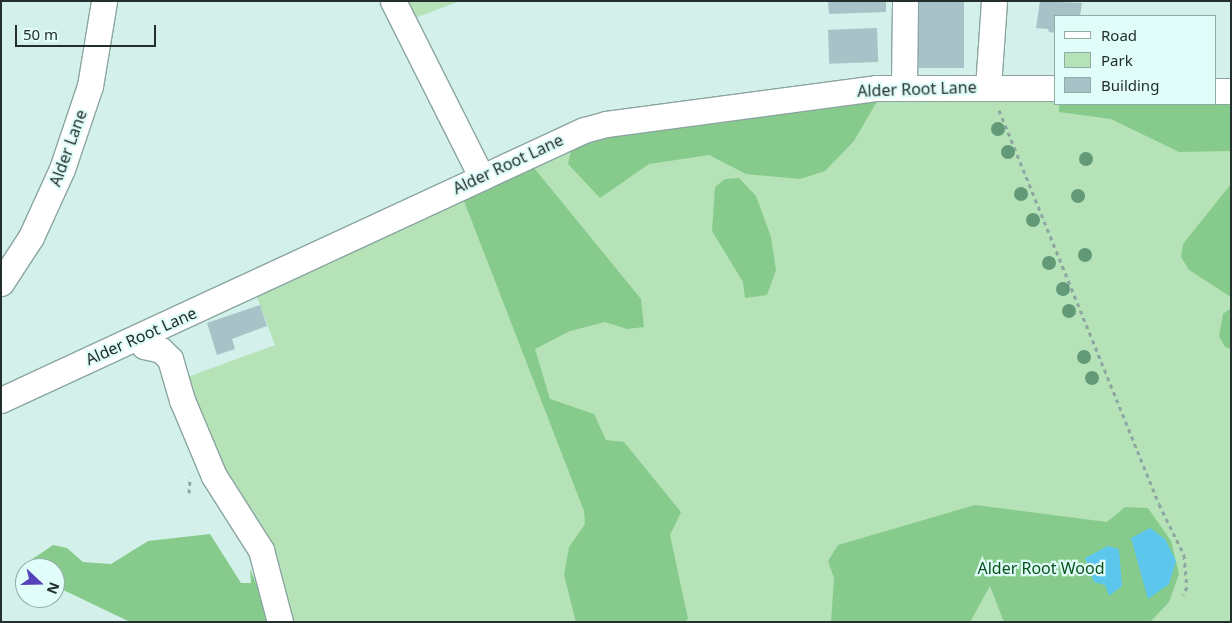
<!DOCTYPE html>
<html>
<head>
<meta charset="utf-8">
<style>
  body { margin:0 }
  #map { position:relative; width:1232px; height:623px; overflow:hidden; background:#d3f0eb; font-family:"Noto Sans",sans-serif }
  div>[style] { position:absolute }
  .green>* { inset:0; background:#b5e2b7 }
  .forest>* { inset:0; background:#87cb8c }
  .water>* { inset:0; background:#5cc6ed }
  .building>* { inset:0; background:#a8c3c7; transform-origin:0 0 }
  .path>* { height:3px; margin-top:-1.5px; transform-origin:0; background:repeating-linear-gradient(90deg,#8fa5a2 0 4px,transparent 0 8px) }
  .roads { filter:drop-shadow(1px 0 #8aa5a1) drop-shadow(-1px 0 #8aa5a1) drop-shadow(0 1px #8aa5a1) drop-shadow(0 -1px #8aa5a1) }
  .minor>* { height:25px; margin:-12.5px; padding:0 12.5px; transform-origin:12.5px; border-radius:12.5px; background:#fff }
  .trees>* { width:14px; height:14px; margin:-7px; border-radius:50%; background:#629a78 }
  span { translate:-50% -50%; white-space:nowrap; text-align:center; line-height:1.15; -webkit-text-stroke:4.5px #e0fdf9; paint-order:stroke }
  .street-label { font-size:16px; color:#232e2d }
  .park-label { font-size:16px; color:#06531a }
  .frame { position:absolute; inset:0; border:2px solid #232e2d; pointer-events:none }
  .legend { position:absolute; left:1054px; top:15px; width:162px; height:90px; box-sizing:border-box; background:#e0fdf9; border:1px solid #94aaa7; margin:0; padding:6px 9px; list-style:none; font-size:15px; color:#232e2d }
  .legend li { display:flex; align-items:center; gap:10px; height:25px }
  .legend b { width:25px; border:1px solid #94aaa7 }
  .north { position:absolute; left:15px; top:558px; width:50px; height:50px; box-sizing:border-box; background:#e0fdf9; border:1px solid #94aaa7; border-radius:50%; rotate:111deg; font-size:14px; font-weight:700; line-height:20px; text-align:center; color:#232e2d }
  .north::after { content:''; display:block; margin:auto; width:18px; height:22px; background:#5541b9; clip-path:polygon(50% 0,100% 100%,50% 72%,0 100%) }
  .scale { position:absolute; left:15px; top:25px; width:141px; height:22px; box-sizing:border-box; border:2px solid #232e2d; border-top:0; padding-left:6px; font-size:15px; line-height:18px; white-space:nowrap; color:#232e2d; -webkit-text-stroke:4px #e0fdf9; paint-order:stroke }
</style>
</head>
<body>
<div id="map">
  <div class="green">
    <div style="clip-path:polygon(397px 1px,460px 1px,412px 19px)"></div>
    <div style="clip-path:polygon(1056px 95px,1056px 104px,1216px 104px,1231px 99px,1231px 622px,284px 622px,216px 471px,182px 379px,275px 345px,257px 297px,463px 201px,551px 151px,879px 98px)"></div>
  </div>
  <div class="forest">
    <div style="clip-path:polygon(879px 98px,854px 141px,825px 171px,800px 179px,746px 174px,709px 155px,649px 164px,600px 198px,568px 164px,573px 142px,629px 131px)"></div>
    <div style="clip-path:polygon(1216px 99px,1231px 99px,1231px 151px,1179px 152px,1111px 119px,1059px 112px,1059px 104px,1216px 104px)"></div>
    <div style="clip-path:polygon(530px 163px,641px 299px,644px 327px,627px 329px,605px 322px,570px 331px,535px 349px,550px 399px,594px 414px,606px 440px,624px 442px,681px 512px,670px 535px,688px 619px,684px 622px,576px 622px,564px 575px,569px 547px,585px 524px,584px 511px,464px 201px)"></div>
    <div style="clip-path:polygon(739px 178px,756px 196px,771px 237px,776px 270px,767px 295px,745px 298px,743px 282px,712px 231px,715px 187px,725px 179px)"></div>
    <div style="clip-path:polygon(1231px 184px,1231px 297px,1189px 270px,1181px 257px,1183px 244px)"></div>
    <div style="clip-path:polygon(1231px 308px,1231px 349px,1225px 347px,1219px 336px,1223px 314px)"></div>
    <div style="clip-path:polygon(975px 505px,1107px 522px,1125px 507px,1148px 508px,1171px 541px,1179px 574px,1169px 602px,1150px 622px,1004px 622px,990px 586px,970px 622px,831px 622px,834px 578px,828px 561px,838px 545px)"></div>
    <div style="clip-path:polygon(210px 534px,241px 583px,251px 583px,250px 569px,272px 622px,130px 622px,55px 586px,55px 568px,36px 568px,31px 560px,53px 545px,67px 548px,83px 562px,111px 564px,148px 541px)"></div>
  </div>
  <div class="water">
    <div style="clip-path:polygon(1150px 528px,1165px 539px,1176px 561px,1169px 584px,1148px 599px,1131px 538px)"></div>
    <div style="clip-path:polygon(1108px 546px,1119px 549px,1122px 586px,1109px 596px,1105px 585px,1094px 582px,1085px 558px)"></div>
  </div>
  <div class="building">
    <div style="clip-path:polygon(828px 1px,886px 1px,886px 12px,829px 14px)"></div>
    <div style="left:919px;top:1px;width:45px;height:67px"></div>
    <div style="clip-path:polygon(1040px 1px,1082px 3px,1080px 16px,1056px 16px,1056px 33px,1049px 32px,1048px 29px,1036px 28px)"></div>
    <div style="left:877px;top:28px;width:34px;height:49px;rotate:88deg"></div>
    <div style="clip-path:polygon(260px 305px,267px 326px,232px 339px,235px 349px,217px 355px,207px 323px)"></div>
  </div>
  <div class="path">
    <div style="left:999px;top:110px;width:425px;rotate:67.9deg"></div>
    <div style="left:1159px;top:504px;width:57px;rotate:63.9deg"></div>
    <div style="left:1184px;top:555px;width:32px;rotate:85deg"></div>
    <div style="left:1187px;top:587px;width:9px;rotate:117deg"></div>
    <div style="left:189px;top:493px;width:16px;rotate:-86deg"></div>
  </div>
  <div class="roads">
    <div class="minor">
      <div style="left:393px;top:1px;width:196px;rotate:63.3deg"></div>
      <div style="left:904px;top:86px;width:85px;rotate:-89.3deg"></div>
      <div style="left:988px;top:87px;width:86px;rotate:-86deg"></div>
      <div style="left:1216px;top:91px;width:15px"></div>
      <div style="left:1px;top:283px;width:55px;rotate:-56.9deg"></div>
      <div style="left:31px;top:237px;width:75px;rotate:-65.5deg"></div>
      <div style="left:62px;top:169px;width:88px;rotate:-71.4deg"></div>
      <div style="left:90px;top:86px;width:86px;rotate:-80.6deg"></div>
      <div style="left:140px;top:338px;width:9px;rotate:63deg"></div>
      <div style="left:144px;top:346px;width:17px;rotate:13deg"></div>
      <div style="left:161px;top:350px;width:13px;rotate:45deg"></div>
      <div style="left:170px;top:359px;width:43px;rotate:73.7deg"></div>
      <div style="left:182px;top:400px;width:82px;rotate:67.2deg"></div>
      <div style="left:214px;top:476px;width:88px;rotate:57.6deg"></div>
      <div style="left:261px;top:550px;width:74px;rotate:75.2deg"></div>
      <div style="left:1px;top:400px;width:642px;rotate:-24.85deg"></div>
      <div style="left:584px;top:130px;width:23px;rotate:-15deg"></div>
      <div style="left:606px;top:124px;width:272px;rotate:-7.6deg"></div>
      <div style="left:876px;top:88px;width:180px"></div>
    </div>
  </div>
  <div class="trees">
    <div style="left:998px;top:129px"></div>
    <div style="left:1008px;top:152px"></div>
    <div style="left:1086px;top:159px"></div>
    <div style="left:1021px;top:194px"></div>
    <div style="left:1078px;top:196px"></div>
    <div style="left:1033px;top:220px"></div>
    <div style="left:1085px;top:255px"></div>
    <div style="left:1049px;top:263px"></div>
    <div style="left:1063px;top:289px"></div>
    <div style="left:1069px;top:311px"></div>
    <div style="left:1084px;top:357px"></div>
    <div style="left:1092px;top:378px"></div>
  </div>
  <div class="street-label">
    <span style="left:917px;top:89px;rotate:-2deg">Alder Root Lane</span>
    <span style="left:68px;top:148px;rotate:-70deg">Alder Lane</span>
    <span style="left:508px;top:164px;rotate:-25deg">Alder Root Lane</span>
    <span style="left:141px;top:336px;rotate:-24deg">Alder Root Lane</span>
  </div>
  <div class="park-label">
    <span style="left:1041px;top:568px">Alder Root Wood</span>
  </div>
  <div class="frame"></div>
  <ul class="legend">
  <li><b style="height:6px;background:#fff"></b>Road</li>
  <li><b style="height:14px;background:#b5e2b7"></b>Park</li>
  <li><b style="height:14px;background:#a8c3c7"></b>Building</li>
  </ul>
  <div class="north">N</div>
  <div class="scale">50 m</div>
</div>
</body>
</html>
